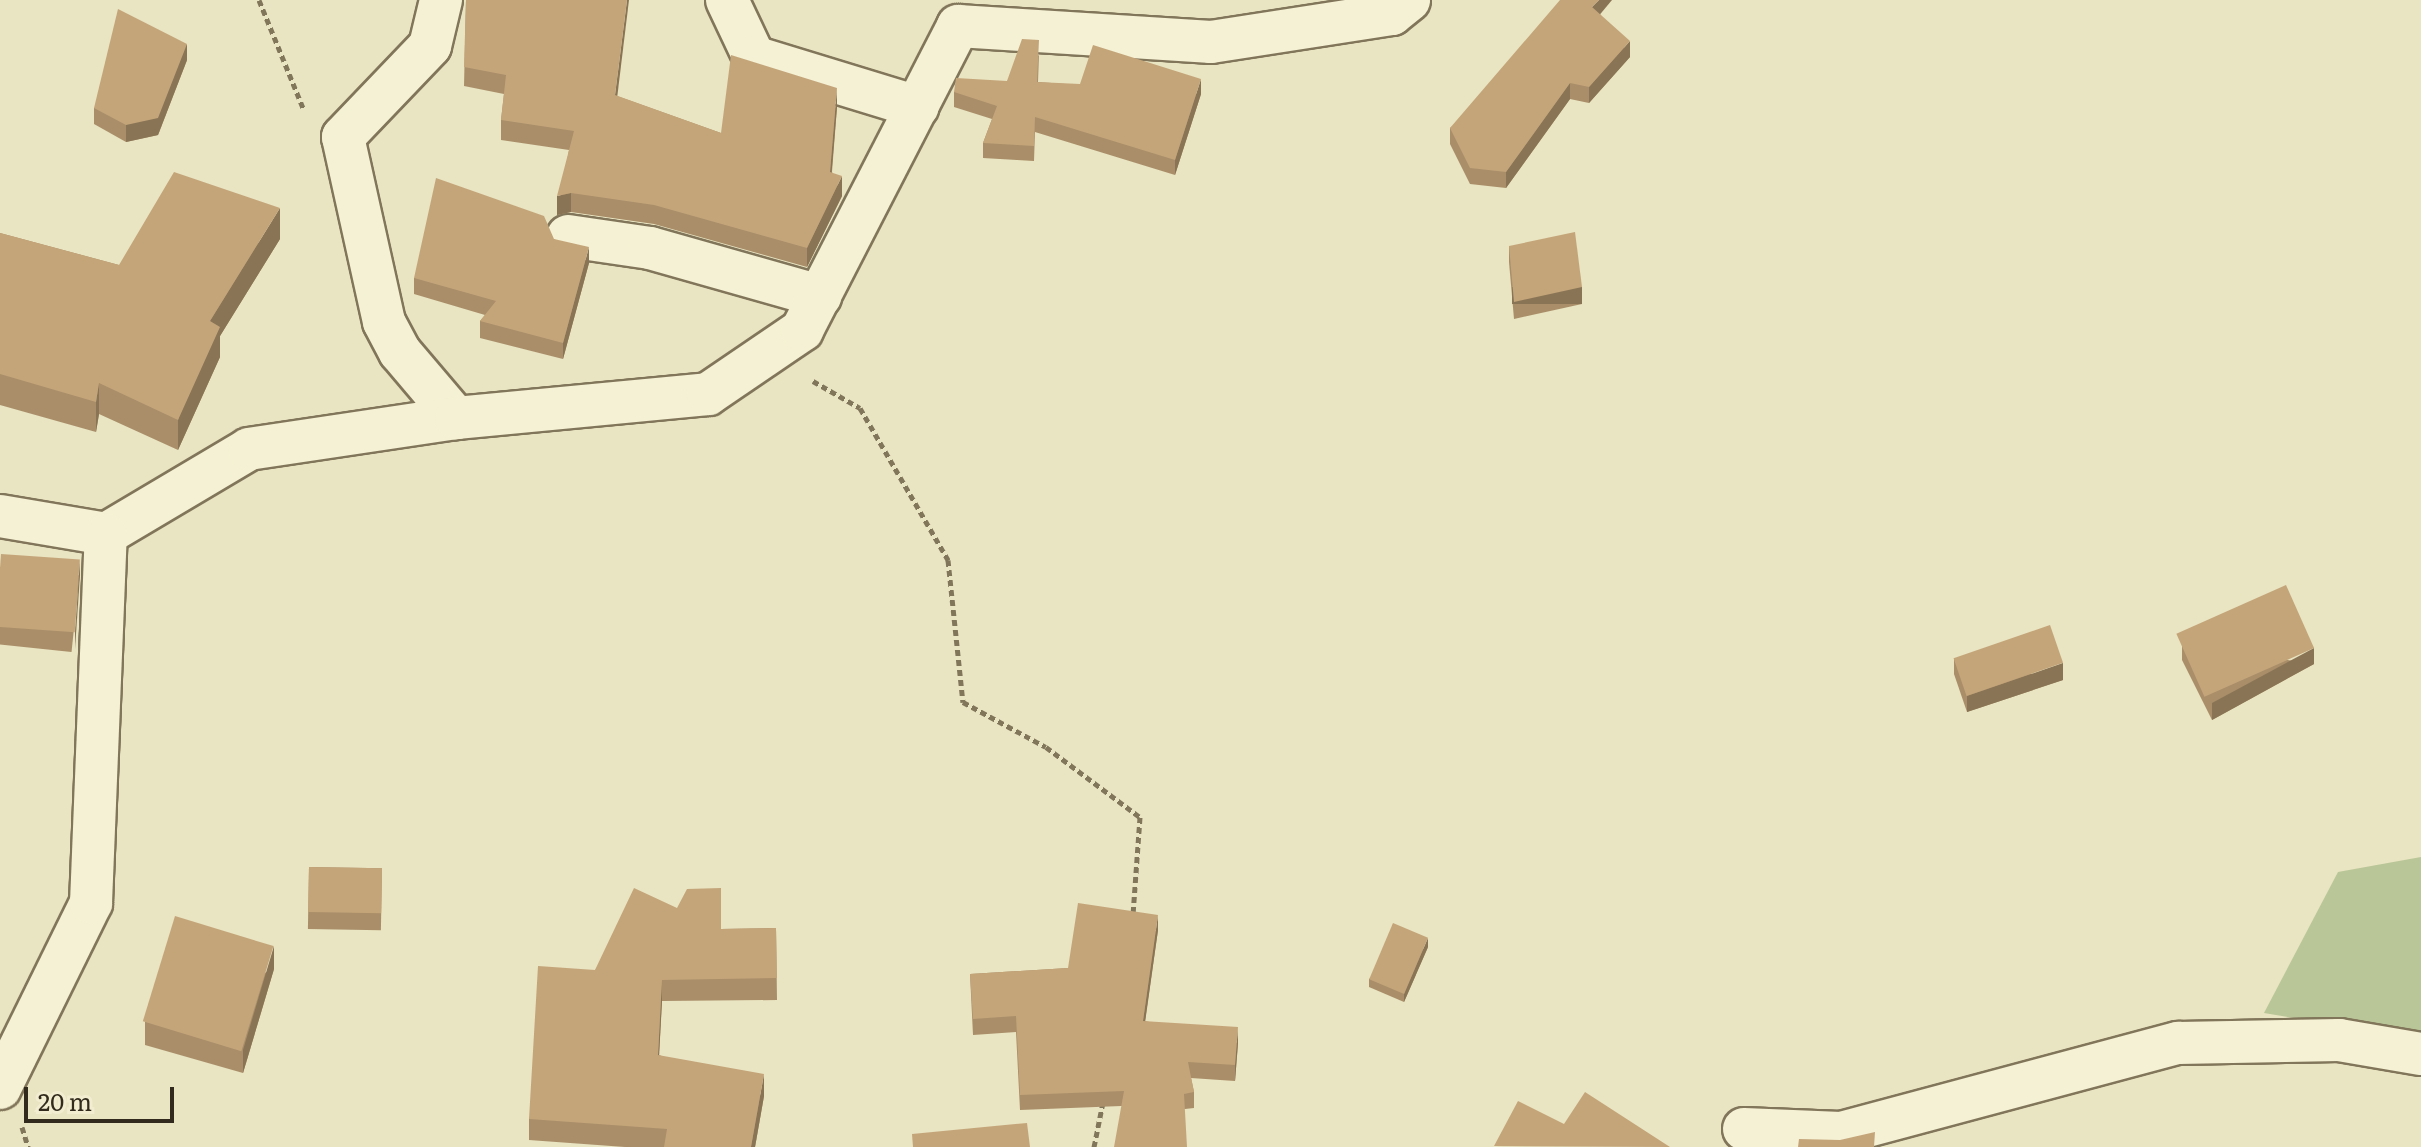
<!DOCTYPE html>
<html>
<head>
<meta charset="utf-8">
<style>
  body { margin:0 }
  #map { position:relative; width:2421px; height:1147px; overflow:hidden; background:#e9e4c1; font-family:Literata,serif }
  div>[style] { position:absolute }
  .green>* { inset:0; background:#b9c697 }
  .path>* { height:5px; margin-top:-2.5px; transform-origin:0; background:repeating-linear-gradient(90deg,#81755a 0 6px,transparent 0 10px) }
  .roads { filter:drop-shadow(2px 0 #81755a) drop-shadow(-2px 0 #81755a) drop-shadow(0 2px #81755a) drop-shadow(0 -2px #81755a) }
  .minor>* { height:42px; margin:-21px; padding:0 21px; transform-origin:21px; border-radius:21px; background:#f5f1d4 }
  .wall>* { inset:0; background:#a98e69; transform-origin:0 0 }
  .shaded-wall>* { inset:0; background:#897455; transform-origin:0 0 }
  .building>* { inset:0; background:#c4a57a; transform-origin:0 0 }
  span { translate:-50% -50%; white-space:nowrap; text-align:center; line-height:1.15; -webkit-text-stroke:6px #f2edd0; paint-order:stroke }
  .scale { position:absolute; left:24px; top:1087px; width:150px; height:36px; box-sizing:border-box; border:4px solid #322b1d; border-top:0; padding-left:10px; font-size:24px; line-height:28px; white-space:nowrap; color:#322b1d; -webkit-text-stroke:6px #f2edd0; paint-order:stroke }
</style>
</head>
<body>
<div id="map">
  <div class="green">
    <div style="clip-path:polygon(2421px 857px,2421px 1039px,2264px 1013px,2338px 872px)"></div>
  </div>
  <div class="path">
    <div style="left:259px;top:0;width:119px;rotate:67.8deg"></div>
    <div style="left:813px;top:381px;width:54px;rotate:29.9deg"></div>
    <div style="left:860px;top:408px;width:176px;rotate:59.9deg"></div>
    <div style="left:948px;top:560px;width:143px;rotate:84deg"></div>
    <div style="left:963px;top:702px;width:94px;rotate:28.5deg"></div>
    <div style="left:1046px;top:747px;width:117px;rotate:36.7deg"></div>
    <div style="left:1140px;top:817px;width:98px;rotate:94.1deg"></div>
    <div style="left:22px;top:1127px;width:21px;rotate:73deg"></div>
    <div style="left:1094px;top:1147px;width:46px;rotate:-78.7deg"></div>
  </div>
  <div class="roads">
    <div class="minor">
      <div style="left:441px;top:0;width:47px;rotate:103.4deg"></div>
      <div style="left:430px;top:46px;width:126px;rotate:133.7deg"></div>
      <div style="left:343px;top:137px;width:189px;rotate:77.5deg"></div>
      <div style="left:384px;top:322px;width:34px;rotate:62deg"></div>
      <div style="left:400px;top:352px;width:87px;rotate:49.7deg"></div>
      <div style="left:727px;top:0;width:63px;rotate:64.7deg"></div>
      <div style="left:754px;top:57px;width:171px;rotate:17deg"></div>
      <div style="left:568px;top:236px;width:83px;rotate:8.3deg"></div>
      <div style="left:650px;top:248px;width:177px;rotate:15.8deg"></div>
      <div style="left:0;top:516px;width:108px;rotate:9.6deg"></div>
      <div style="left:106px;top:534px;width:166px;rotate:-30.7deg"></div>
      <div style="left:249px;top:449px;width:209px;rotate:-8.5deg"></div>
      <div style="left:456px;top:418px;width:253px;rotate:-5.4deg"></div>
      <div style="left:708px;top:394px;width:114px;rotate:-34.2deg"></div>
      <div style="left:802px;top:330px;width:342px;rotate:-62.8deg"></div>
      <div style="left:958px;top:26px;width:254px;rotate:3.6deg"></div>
      <div style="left:1211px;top:42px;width:183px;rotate:-8.8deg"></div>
      <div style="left:1392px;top:14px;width:22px;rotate:-39deg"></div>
      <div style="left:0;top:1088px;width:206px;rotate:-63.8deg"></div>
      <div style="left:91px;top:903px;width:369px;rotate:-87.7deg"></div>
      <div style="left:1744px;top:1129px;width:97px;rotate:2.4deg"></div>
      <div style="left:1841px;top:1133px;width:349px;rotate:-15deg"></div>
      <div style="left:2178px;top:1043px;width:161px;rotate:-1.1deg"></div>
      <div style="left:2339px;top:1040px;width:83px;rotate:9.7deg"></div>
    </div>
  </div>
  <div class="wall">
    <div style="clip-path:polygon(466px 0,617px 96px,721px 133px,837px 107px,832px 172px,842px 196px,807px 267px,654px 224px,571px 212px,557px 215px,569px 150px,501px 140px,501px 120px,504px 94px,464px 86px)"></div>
    <div style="clip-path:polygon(1600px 14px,1630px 57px,1589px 103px,1570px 99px,1506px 188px,1470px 184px,1450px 144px,1450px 128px)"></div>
    <div style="clip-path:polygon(1039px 55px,1038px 82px,1201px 94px,1175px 175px,1035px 132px,1034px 161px,983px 158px,983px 143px,992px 119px,954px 107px,954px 92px,1007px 81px)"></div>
    <div style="clip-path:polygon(187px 60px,158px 135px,126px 142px,94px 124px,94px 108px)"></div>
    <div style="clip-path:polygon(0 233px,119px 265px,280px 239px,220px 336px,220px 357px,178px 450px,99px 414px,96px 432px,0 405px)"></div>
    <div style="clip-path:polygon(554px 239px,589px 263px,563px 359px,480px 338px,480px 321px,485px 315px,414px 294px,414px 278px)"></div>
    <div style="clip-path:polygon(1509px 246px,1582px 304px,1514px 319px,1509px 262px)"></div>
    <div style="left:0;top:567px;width:80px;height:77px;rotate:6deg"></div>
    <div style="clip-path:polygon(2182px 644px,2314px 664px,2212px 720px,2182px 660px)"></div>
    <div style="clip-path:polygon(1954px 658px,2063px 680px,1967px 712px,1954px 674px)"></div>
    <div style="left:309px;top:867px;width:73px;height:62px;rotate:1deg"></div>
    <div style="clip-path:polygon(677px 908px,721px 929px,776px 928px,777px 1000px,662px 1001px,659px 1055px,764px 1096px,755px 1147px,625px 1147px,529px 1140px,529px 1119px,595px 970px)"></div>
    <div style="clip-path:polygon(1158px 930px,1145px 1021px,1238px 1043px,1235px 1081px,1191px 1078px,1194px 1092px,1194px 1108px,1185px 1109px,1121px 1106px,1020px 1110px,1016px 1032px,973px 1035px,970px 974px,1068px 968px)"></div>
    <div style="clip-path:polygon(1428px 947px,1404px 1002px,1369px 987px,1369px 979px)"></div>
    <div style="clip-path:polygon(274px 969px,243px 1073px,145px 1045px,145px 1022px)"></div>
  </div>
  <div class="shaded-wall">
    <div style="clip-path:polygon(627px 0,629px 0,615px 115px,615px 95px)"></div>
    <div style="clip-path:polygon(1599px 0,1612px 0,1592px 24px,1592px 7px)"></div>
    <div style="clip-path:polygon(1630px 41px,1630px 57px,1589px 103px,1589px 87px)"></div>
    <div style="clip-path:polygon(187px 44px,187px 60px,158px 135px,126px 142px,126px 125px)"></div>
    <div style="clip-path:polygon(1201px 79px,1201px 94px,1175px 175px,1175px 160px)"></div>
    <div style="clip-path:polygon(1570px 83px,1570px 99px,1506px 188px,1506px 172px)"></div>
    <div style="clip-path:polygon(837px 88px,837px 107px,830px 191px,830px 172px)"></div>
    <div style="clip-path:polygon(842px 176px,842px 196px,807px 267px,807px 248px)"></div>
    <div style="clip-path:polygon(571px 193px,571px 212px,557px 215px,557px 196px)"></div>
    <div style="clip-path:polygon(280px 208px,280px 239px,220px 336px,220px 357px,178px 450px,178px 420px,210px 321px)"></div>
    <div style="clip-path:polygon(589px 247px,589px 263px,563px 359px,563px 343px)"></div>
    <div style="left:1582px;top:287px;width:17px;height:70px;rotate:90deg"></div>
    <div style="clip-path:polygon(99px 383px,99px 414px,96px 432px,96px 402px)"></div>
    <div style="clip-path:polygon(80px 559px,80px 575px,75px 649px,75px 632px)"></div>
    <div style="clip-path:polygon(2314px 648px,2314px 664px,2212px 720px,2212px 703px)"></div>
    <div style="clip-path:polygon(2063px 663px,2063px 680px,1967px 712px,1967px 696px)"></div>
    <div style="clip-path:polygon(1158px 915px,1158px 930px,1143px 1037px,1143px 1021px)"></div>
    <div style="clip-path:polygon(1428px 938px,1428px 947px,1404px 1002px,1404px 993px)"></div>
    <div style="clip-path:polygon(274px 946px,274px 969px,243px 1073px,243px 1050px)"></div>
    <div style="clip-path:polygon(662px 980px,662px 1001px,658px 1076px,658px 1055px)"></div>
    <div style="clip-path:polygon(1238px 1027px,1238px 1043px,1235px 1081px,1235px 1065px)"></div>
    <div style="clip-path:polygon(764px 1074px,764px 1096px,755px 1147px,751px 1147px)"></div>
  </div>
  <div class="building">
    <div style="clip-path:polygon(466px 0,627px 0,615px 95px,721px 133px,731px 55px,837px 88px,830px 172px,842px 176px,807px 248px,654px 205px,571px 193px,557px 196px,574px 131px,501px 120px,506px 75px,464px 67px)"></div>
    <div style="clip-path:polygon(1560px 0,1599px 0,1592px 7px,1630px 41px,1589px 87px,1570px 83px,1506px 172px,1470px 168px,1450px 128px)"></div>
    <div style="clip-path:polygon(118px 9px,187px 44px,158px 118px,126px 125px,94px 108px)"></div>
    <div style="clip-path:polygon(1022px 39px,1039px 40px,1037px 82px,1080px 84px,1093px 45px,1201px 79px,1175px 160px,1035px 117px,1034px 146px,983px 143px,997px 106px,954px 92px,956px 78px,1007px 81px)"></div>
    <div style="clip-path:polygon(174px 172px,280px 208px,210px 321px,220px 327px,178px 420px,99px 383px,96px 402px,0 374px,0 233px,119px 265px)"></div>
    <div style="clip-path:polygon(436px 178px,544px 216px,554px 239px,589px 247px,563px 343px,480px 321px,496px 301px,414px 278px)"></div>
    <div style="clip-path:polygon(1575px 232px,1582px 287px,1514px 302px,1509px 246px)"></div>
    <div style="left:1px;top:554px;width:79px;height:73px;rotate:4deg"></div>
    <div style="left:2286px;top:585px;width:69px;height:120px;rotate:66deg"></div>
    <div style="left:2050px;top:625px;width:40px;height:102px;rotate:71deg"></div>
    <div style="left:309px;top:867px;width:73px;height:45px;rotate:1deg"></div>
    <div style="clip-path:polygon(634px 888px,677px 908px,687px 889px,721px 888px,721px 929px,776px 928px,777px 978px,662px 980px,658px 1055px,764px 1074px,751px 1147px,664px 1147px,667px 1129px,529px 1119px,538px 966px,595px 970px)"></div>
    <div style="clip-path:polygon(1078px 903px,1158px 915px,1143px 1021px,1238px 1027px,1235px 1065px,1188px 1062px,1194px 1092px,1184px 1094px,1187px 1147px,1114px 1147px,1124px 1091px,1020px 1095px,1016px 1016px,973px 1019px,970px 974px,1068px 968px)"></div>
    <div style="left:175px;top:916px;width:103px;height:110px;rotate:17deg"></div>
    <div style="left:1393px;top:923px;width:38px;height:61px;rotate:23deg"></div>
    <div style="clip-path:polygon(1585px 1092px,1670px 1147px,1494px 1146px,1518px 1101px,1564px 1124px)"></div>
    <div style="clip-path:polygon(1027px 1123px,1030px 1147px,913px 1147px,912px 1134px)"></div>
    <div style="clip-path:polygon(1875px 1132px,1874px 1147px,1798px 1147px,1799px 1139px,1840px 1140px)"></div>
  </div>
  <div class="scale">20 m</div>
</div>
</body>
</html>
